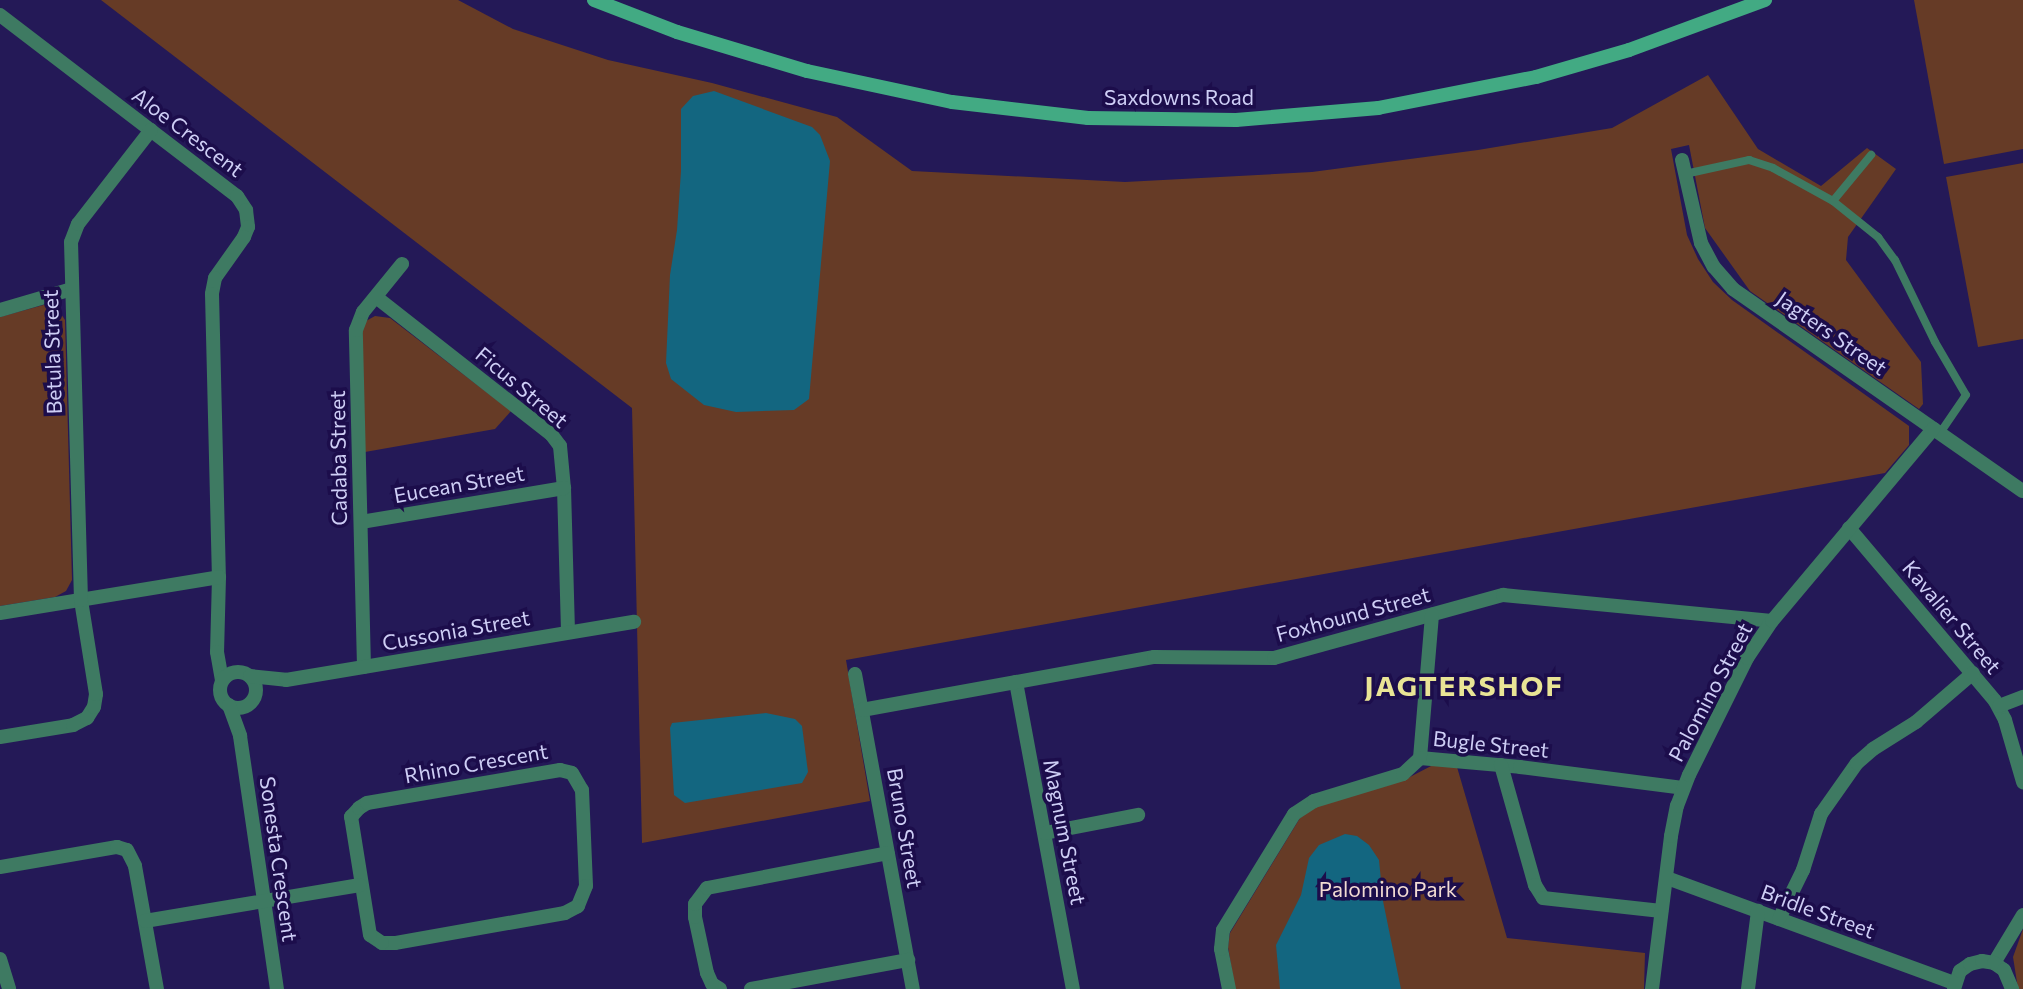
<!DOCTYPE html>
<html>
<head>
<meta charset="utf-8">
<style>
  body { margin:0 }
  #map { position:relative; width:2023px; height:989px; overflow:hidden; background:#241957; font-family:Commissioner,sans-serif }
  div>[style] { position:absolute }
  .green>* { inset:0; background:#663b26 }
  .water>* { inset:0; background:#136680 }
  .lane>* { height:8px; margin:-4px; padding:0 4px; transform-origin:4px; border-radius:4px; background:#3e7a62 }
  .street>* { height:14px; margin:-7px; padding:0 7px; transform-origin:7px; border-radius:7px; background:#3e7a62 }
  .street>.ring { margin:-7px; padding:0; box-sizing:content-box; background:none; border:14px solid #3e7a62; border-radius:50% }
  .secondary>* { height:14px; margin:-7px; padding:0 7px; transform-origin:7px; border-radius:7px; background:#42aa83 }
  span { translate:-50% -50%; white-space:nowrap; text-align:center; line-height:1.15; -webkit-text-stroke:7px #1c0d4b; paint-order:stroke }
  .street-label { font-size:21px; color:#cecef5 }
  .park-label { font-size:21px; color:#f2dcd3 }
  .district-label { font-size:28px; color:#e9e495; font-weight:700; letter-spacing:2px }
</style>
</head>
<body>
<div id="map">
  <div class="green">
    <div style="clip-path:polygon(101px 0,458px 0,513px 29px,608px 60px,712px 83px,837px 117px,912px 171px,1125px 182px,1312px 172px,1478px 150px,1612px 128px,1708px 75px,1758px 149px,1821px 186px,1867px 148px,1896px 169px,1848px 237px,1846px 260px,1921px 362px,1923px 404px,1919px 409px,1750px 291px,1705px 228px,1689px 145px,1671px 149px,1687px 235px,1698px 259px,1713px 282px,1732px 300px,1909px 426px,1909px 445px,1885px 473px,846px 660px,870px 801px,642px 843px,632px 408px)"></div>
    <div style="clip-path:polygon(1914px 0,2023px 0,2023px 149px,1944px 164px)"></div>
    <div style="clip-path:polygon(2023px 163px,2023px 339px,1978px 347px,1946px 177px)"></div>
    <div style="clip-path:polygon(47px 304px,57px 308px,65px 320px,72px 580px,66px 591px,55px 597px,0 606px,0 317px)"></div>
    <div style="clip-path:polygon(375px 316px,390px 318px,511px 411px,495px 429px,365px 452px,362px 330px,366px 321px)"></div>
    <div style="clip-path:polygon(1433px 765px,1457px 767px,1507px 938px,1645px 953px,1644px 989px,1235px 989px,1228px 947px,1230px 933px,1300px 818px,1312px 808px,1408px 778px)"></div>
    <div style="clip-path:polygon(2023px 929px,2023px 989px,2018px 989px,2013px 957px)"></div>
  </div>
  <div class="water">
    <div style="clip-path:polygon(714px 91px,812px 127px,820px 135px,830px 161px,809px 399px,794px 410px,736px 412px,704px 405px,671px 379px,666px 363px,670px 275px,677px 230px,681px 171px,681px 109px,693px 96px)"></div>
    <div style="clip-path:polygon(766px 713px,795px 719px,802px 726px,808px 772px,802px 783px,685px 803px,674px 795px,670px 728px,672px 723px)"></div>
    <div style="clip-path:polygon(1345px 834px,1357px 836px,1369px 845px,1379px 860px,1383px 901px,1401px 989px,1280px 989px,1276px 945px,1301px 895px,1309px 858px,1319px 845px)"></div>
  </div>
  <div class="lane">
    <div style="left:1685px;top:174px;width:66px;rotate:-12.3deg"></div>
    <div style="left:1749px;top:160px;width:25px;rotate:18deg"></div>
    <div style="left:1773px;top:168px;width:68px;rotate:28.8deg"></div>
    <div style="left:1833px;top:201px;width:60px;rotate:-50.4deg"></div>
    <div style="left:1833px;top:201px;width:58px;rotate:38.7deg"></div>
    <div style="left:1878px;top:237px;width:29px;rotate:54deg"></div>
    <div style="left:1895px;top:260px;width:91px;rotate:64deg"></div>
    <div style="left:1935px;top:342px;width:61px;rotate:59.7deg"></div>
    <div style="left:1966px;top:395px;width:46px;rotate:124.4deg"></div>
  </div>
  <div class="street">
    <div style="left:0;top:15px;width:298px;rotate:37.4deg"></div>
    <div style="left:237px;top:196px;width:17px;rotate:57deg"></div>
    <div style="left:246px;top:210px;width:17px;rotate:83deg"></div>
    <div style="left:248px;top:227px;width:11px;rotate:112deg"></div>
    <div style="left:244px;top:237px;width:50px;rotate:125.3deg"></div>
    <div style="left:215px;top:278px;width:16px;rotate:101deg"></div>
    <div style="left:212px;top:294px;width:283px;rotate:88.6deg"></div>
    <div style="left:219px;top:577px;width:75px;rotate:91.5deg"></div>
    <div style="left:217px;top:652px;width:29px;rotate:80deg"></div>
    <div style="left:1682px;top:160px;width:85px;rotate:77.1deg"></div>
    <div style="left:1701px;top:243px;width:27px;rotate:62deg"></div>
    <div style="left:1714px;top:267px;width:29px;rotate:49deg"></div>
    <div style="left:1733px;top:289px;width:353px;rotate:34.9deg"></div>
    <div style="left:376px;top:297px;width:222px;rotate:38.1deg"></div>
    <div style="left:551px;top:434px;width:15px;rotate:53deg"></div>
    <div style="left:560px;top:446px;width:42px;rotate:84.6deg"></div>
    <div style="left:564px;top:488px;width:144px;rotate:88.4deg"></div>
    <div style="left:0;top:310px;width:75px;rotate:-16.3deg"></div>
    <div style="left:361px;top:522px;width:206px;rotate:-9.5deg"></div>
    <div style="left:1849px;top:528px;width:226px;rotate:49.8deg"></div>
    <div style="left:1995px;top:701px;width:21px;rotate:62deg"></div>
    <div style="left:2005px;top:720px;width:65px;rotate:73.8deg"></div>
    <div style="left:0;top:613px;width:222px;rotate:-9.3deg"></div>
    <div style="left:364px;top:667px;width:337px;rotate:-91.4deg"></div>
    <div style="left:356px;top:330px;width:19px;rotate:-69deg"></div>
    <div style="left:363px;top:312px;width:62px;rotate:-50.9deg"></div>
    <div class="ring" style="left:220px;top:672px;width:22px;height:22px"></div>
    <div style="left:855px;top:674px;width:320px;rotate:79.6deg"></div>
    <div style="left:250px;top:676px;width:36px;rotate:6deg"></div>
    <div style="left:286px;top:680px;width:353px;rotate:-9.5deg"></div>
    <div style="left:1016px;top:682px;width:312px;rotate:79.5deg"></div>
    <div style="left:229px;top:705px;width:33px;rotate:70deg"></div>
    <div style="left:240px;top:736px;width:256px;rotate:81.7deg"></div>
    <div style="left:1999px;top:706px;width:26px;rotate:-21deg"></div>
    <div style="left:862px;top:710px;width:297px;rotate:-10.3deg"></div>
    <div style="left:1154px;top:657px;width:120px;rotate:0.5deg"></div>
    <div style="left:1274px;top:658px;width:238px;rotate:-15.4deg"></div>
    <div style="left:1503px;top:595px;width:270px;rotate:5.5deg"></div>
    <div style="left:0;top:737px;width:74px;rotate:-9.3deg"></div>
    <div style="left:73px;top:725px;width:16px;rotate:-27deg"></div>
    <div style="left:87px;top:718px;width:13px;rotate:-58deg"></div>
    <div style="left:94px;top:707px;width:13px;rotate:-81deg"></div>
    <div style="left:96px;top:694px;width:95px;rotate:-99.1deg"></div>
    <div style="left:81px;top:600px;width:358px;rotate:-91.6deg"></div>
    <div style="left:71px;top:242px;width:19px;rotate:-69deg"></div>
    <div style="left:78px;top:224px;width:119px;rotate:-52.2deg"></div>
    <div style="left:1420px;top:758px;width:100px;rotate:5.1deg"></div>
    <div style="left:1520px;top:767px;width:164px;rotate:7.3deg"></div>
    <div style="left:1420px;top:758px;width:144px;rotate:-85.2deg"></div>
    <div style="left:1501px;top:765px;width:125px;rotate:74.2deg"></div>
    <div style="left:1535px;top:885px;width:15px;rotate:58deg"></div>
    <div style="left:1543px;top:898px;width:119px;rotate:6.3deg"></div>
    <div style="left:560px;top:770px;width:12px;rotate:14deg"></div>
    <div style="left:572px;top:773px;width:20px;rotate:60deg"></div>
    <div style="left:582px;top:790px;width:96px;rotate:87.6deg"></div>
    <div style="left:586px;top:886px;width:22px;rotate:112deg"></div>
    <div style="left:578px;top:906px;width:15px;rotate:152deg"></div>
    <div style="left:565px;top:913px;width:173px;rotate:170deg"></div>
    <div style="left:395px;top:943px;width:13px;rotate:180deg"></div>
    <div style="left:382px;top:943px;width:14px;rotate:-146deg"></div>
    <div style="left:370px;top:935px;width:120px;rotate:-99.1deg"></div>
    <div style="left:351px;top:817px;width:12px;rotate:-48deg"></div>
    <div style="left:359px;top:808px;width:9px;rotate:-32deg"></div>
    <div style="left:367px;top:803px;width:196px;rotate:-9.7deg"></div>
    <div style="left:1045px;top:833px;width:95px;rotate:-11deg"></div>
    <div style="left:0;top:867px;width:119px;rotate:-9.7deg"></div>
    <div style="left:117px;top:847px;width:10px;rotate:17deg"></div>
    <div style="left:127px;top:850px;width:18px;rotate:63deg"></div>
    <div style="left:135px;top:866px;width:125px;rotate:79.9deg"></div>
    <div style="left:1667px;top:878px;width:306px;rotate:20.1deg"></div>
    <div style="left:1779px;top:919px;width:55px;rotate:-63.9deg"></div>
    <div style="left:1803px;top:870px;width:59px;rotate:-72.2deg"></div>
    <div style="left:1821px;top:814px;width:62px;rotate:-54.8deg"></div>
    <div style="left:1857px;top:763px;width:21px;rotate:-41deg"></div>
    <div style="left:1873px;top:749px;width:51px;rotate:-32.1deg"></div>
    <div style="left:1916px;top:722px;width:75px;rotate:-40.7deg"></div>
    <div style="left:145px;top:921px;width:218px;rotate:-9.5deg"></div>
    <div style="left:0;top:959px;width:31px;rotate:73deg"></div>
    <div style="left:1994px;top:963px;width:56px;rotate:-58.9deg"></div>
    <div style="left:720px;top:989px;width:9px;rotate:-148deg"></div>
    <div style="left:712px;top:984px;width:12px;rotate:-114deg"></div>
    <div style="left:707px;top:973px;width:57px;rotate:-102.1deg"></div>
    <div style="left:695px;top:917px;width:13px;rotate:-90deg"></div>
    <div style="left:695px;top:904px;width:20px;rotate:-53deg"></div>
    <div style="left:707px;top:888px;width:184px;rotate:-10.9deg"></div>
    <div style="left:751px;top:989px;width:160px;rotate:-10.5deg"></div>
    <div style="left:1229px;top:989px;width:41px;rotate:-101.3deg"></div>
    <div style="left:1221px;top:949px;width:19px;rotate:-84deg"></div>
    <div style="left:1223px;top:930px;width:136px;rotate:-58.5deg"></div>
    <div style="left:1294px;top:814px;width:24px;rotate:-33deg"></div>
    <div style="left:1314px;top:801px;width:93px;rotate:-16.9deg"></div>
    <div style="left:1403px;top:774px;width:23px;rotate:-43deg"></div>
    <div style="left:1652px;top:989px;width:154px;rotate:-82.9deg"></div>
    <div style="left:1671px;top:836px;width:31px;rotate:-79deg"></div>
    <div style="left:1677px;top:806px;width:33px;rotate:-69deg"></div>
    <div style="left:1689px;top:775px;width:131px;rotate:-63.6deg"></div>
    <div style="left:1747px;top:658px;width:45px;rotate:-56deg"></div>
    <div style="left:1772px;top:621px;width:251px;rotate:-50deg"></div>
    <div style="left:1748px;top:989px;width:79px;rotate:-82.7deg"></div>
    <div style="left:1954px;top:989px;width:19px;rotate:-72deg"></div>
    <div style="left:1960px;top:971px;width:12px;rotate:-35deg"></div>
    <div style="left:1970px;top:964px;width:12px;rotate:-14deg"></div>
    <div style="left:1982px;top:961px;width:12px;rotate:9deg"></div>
    <div style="left:1994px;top:963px;width:12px;rotate:35deg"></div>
    <div style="left:2004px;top:970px;width:21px;rotate:67deg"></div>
  </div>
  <div class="secondary">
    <div style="left:594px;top:0;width:89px;rotate:21.1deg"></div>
    <div style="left:677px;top:32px;width:136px;rotate:16.7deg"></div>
    <div style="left:807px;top:71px;width:148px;rotate:12.1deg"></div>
    <div style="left:952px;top:102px;width:137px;rotate:6.7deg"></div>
    <div style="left:1088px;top:118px;width:148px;rotate:0.8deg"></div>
    <div style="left:1236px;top:120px;width:143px;rotate:-4.8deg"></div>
    <div style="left:1378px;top:108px;width:161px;rotate:-11.1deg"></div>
    <div style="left:1536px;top:77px;width:97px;rotate:-16.2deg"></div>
    <div style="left:1629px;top:50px;width:145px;rotate:-20.2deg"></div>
  </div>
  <div class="street-label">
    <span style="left:1179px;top:97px">Saxdowns Road</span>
    <span style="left:188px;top:132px;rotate:37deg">Aloe Crescent</span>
    <span style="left:1832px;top:333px;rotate:35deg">Jagters Street</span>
    <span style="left:52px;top:352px;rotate:-92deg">Betula Street</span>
    <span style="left:522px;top:387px;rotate:40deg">Ficus Street</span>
    <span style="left:338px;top:458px;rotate:-91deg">Cadaba Street</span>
    <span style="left:459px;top:484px;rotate:-10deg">Eucean Street</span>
    <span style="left:1353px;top:614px;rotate:-15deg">Foxhound Street</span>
    <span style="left:1952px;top:617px;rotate:50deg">Kavalier Street</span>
    <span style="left:456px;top:630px;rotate:-10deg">Cussonia Street</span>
    <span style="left:1710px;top:692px;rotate:-62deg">Palomino Street</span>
    <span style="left:1491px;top:744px;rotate:6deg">Bugle Street</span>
    <span style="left:476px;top:763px;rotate:-10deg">Rhino Crescent</span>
    <span style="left:905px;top:828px;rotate:80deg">Bruno Street</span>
    <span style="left:1065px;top:832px;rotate:79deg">Magnum Street</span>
    <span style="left:279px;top:859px;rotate:82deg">Sonesta Crescent</span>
    <span style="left:1818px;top:911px;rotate:20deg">Bridle Street</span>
  </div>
  <div class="park-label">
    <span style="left:1388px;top:889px">Palomino Park</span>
  </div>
  <div class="district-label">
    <span style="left:1464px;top:685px">JAGTERSHOF</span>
  </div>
</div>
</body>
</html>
